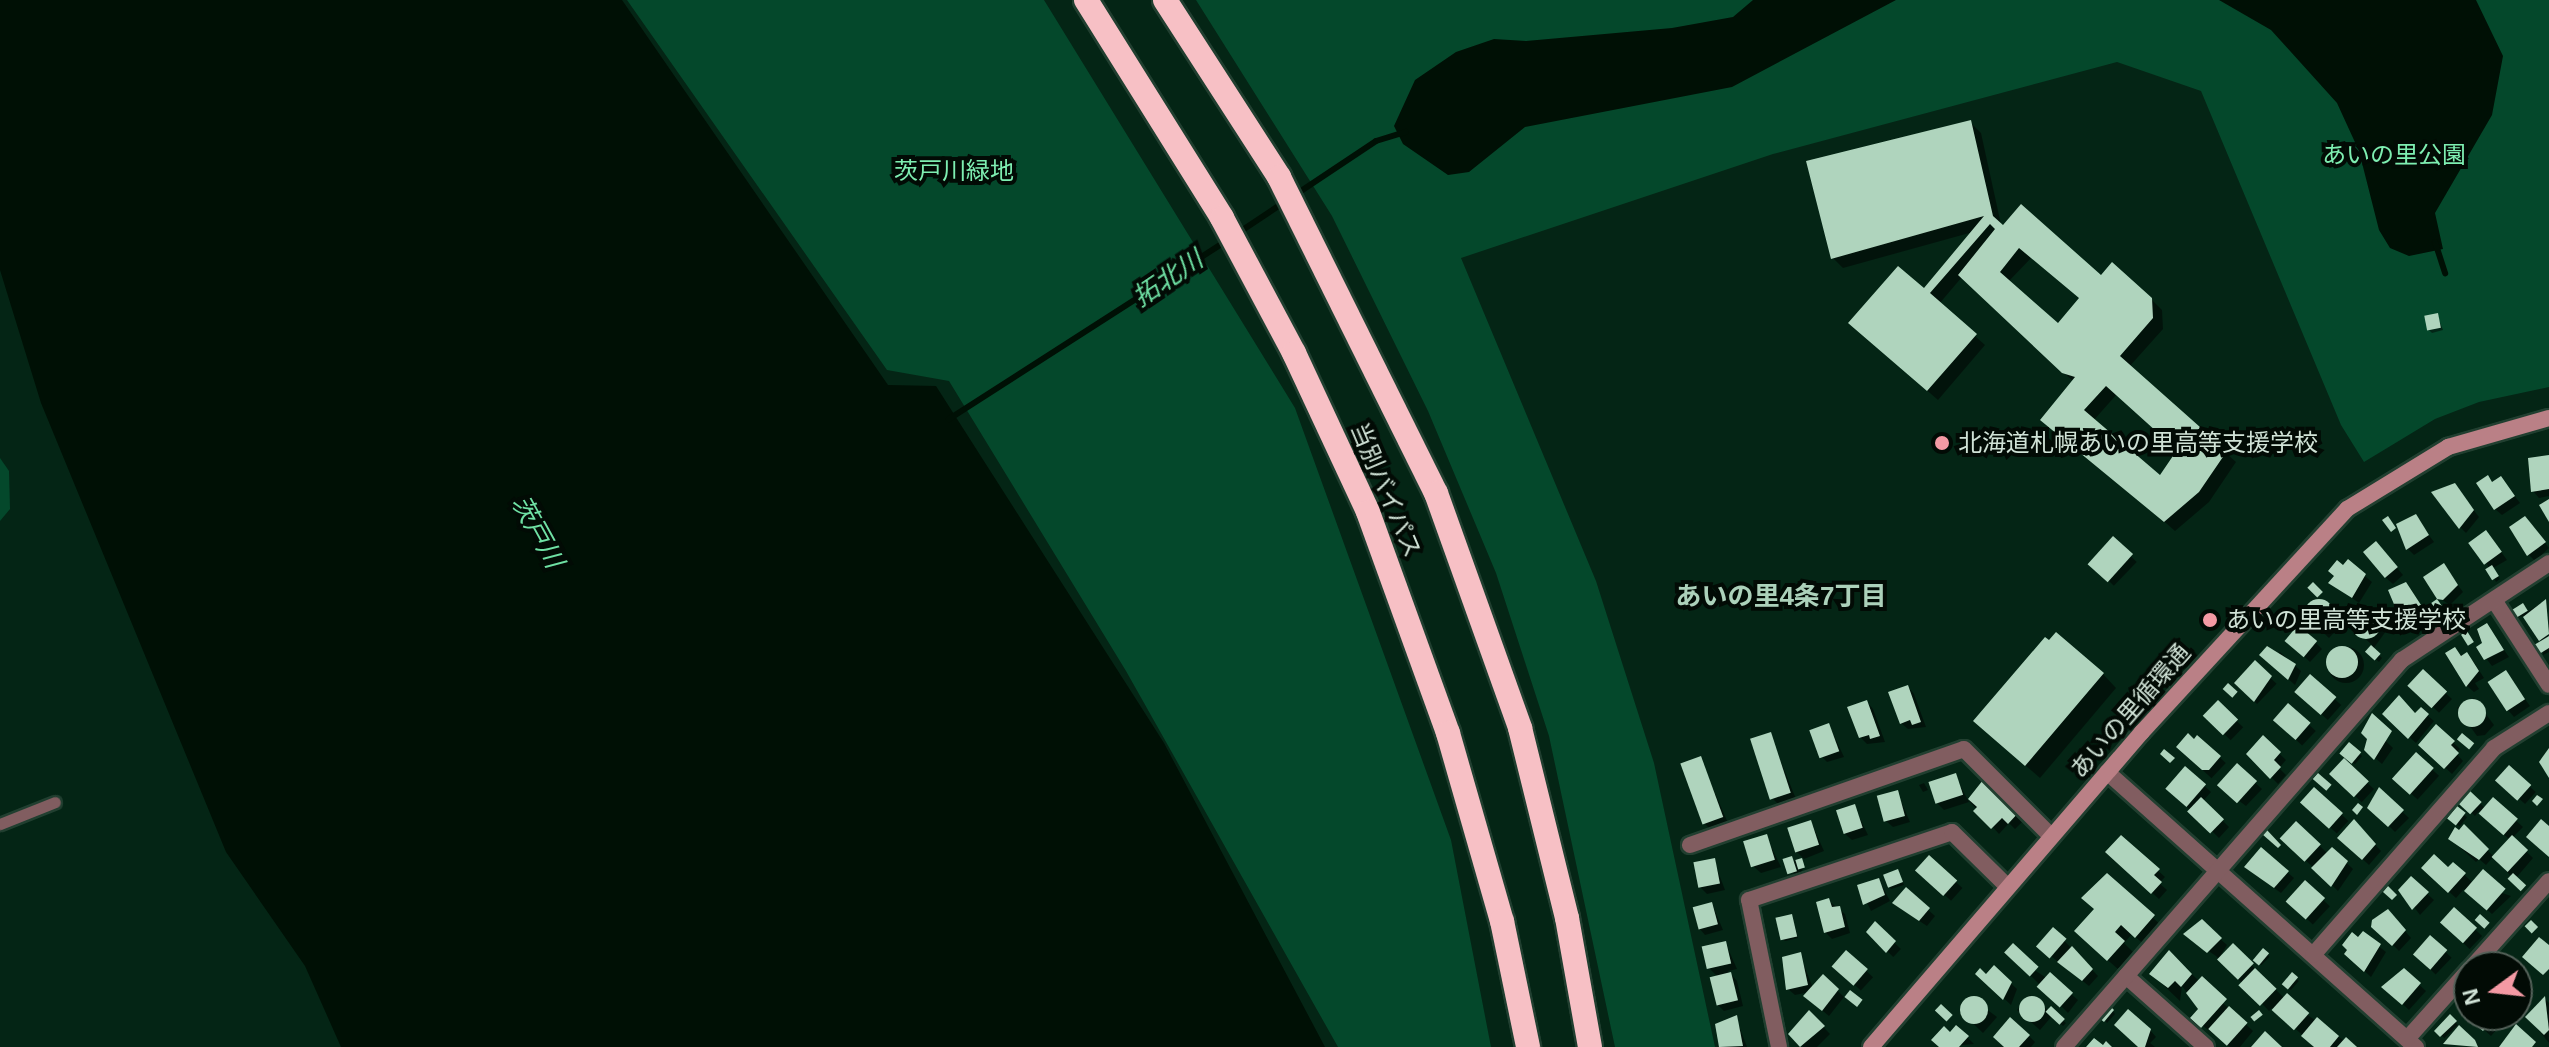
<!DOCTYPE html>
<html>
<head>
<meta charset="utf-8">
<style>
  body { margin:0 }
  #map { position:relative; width:2549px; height:1047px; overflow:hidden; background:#042515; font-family:Helvetica,"Noto Sans JP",sans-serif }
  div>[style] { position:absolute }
  .green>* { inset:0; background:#04482b }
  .water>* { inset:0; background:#001005 }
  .shadow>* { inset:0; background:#0007; transform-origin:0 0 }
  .round { border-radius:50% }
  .stream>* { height:6px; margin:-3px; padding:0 3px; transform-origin:3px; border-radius:3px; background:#001005 }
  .building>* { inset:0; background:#afd4bd; transform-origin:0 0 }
  .roads { filter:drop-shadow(2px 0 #213f30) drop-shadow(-2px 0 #213f30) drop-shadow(0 2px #213f30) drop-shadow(0 -2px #213f30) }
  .lane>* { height:11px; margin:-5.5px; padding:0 5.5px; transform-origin:5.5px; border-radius:5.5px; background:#815d60 }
  .street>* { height:16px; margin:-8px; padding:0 8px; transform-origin:8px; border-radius:8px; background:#815d60 }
  .secondary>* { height:16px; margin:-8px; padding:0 8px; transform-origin:8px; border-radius:8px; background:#ba8086 }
  .highway>* { height:24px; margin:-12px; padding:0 12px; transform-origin:12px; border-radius:12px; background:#f7c0c5 }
  .dots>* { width:22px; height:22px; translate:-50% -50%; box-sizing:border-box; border:4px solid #020b05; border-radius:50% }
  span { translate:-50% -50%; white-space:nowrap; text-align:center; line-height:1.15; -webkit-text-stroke:8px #020b05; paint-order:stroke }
  .park-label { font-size:24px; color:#7eeeb1 }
  .poi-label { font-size:24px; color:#d0e2d6 }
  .left { translate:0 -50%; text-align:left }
  .street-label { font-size:24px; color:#d0e2d6 }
  .water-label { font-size:26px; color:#6fe1a4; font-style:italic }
  .neighbourhood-label { font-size:26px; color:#acd1ba; font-weight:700 }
  .north { position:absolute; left:2453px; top:951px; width:80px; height:80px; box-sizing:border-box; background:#020b05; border:2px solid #546159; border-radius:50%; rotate:255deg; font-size:22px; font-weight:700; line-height:32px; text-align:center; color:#d0e2d6 }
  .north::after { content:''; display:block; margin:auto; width:28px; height:36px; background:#f49aa4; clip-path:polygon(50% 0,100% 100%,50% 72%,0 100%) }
</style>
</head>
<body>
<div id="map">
  <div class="green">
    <div style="clip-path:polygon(627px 0,1044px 0,1295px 408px,1451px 840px,1491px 1047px,1338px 1047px,1126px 671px,949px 381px,887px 370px)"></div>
    <div style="clip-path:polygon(1196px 0,2549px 0,2549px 387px,2479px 402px,2435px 419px,2364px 462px,2341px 425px,2201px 91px,2117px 62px,1773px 154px,1461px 258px,1596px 581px,1654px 763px,1715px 1047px,1615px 1047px,1549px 736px,1496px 573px,1428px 411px,1332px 216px)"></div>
    <div style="clip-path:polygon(0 458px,9px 471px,10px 509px,0 521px)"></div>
  </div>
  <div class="water">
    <div style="clip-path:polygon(0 0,622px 0,888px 385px,936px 386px,1164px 743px,1325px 1047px,341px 1047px,305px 966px,226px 852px,41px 403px,0 270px)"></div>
    <div style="clip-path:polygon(1753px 0,1896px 0,1732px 87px,1525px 127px,1469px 172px,1448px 175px,1403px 144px,1394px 126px,1415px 80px,1456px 52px,1494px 39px,1526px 41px,1672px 28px,1733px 17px)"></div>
    <div style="clip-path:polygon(2219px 0,2476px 0,2503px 56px,2492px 115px,2435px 213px,2443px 249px,2409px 256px,2390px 248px,2379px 230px,2359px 151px,2337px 103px,2271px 30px)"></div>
  </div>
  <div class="shadow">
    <div style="clip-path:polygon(evenodd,1970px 122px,1981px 133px,2002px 229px,2151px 299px,2162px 310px,2163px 329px,2129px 367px,2236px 462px,2209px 502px,2175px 531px,2074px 442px,2074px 382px,1962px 277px,1939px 304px,1985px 345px,1938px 400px,1861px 333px,1924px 290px,1973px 232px,1843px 268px,1833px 258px,1970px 122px,2033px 256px,2081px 299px,2058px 326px,2009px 281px,2033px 256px,1970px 122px,2117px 394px,2179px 450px,2161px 478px,2093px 421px,2117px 394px)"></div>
    <div style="clip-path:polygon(2437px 315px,2443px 330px,2432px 333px,2429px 330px)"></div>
    <div style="clip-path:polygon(2549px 457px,2549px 496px,2539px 498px,2533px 491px)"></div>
    <div style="clip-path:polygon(2501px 478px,2520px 503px,2502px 515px,2495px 509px,2493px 484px)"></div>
    <div style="clip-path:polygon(2454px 485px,2479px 517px,2466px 533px,2460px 527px)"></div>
    <div style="clip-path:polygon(2415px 517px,2434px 542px,2414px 555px,2408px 549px)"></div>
    <div style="clip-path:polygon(2531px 525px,2549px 548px,2535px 561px,2528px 554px)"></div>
    <div style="left:2113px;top:539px;width:33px;height:33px;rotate:44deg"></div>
    <div style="clip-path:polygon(2492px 539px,2507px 560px,2493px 568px,2500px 579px,2496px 582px,2486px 562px)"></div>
    <div style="clip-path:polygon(2382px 550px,2403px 575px,2393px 584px,2386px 578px)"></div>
    <div style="clip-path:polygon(2348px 562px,2372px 582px,2359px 603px,2331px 583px)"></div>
    <div style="clip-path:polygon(2444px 566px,2463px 592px,2450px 605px,2439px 598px)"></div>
    <div style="clip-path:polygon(2406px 584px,2425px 612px,2417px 617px,2418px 629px,2412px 633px,2395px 609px)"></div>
    <div style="clip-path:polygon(2314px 599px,2343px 623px,2329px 638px,2304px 614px)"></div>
    <div style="clip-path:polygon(2546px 601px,2549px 652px,2543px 655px,2543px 642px,2525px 616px,2517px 617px)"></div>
    <div style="clip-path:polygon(2366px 608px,2389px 627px,2373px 649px,2382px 658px,2379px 662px,2368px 652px,2373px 646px,2351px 625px)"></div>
    <div style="clip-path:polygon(2487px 626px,2509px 657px,2492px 666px,2478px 648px,2485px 644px)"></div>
    <div style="clip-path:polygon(2315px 642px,2322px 649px,2310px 662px,2294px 647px)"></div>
    <div class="round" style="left:2328px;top:647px;width:36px;height:36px"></div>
    <div style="clip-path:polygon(2280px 652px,2301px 671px,2295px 685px,2268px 661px)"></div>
    <div style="clip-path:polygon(2448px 654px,2466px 655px,2473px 661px,2484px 678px,2475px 683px,2479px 689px,2474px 692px,2467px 686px)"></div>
    <div style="left:2255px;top:663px;width:30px;height:28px;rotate:44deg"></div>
    <div style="left:2422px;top:671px;width:41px;height:19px;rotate:43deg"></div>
    <div style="clip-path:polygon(2506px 673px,2530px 706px,2514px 717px,2508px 710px)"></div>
    <div style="clip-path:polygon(2103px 674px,2116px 688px,2040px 778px,1990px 735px)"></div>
    <div style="left:2310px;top:677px;width:42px;height:20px;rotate:42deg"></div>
    <div style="clip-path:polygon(1908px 687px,1914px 694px,1926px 727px,1908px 729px,1901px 723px)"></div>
    <div style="clip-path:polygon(2474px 698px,2494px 725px,2485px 735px,2477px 736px,2457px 708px)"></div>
    <div style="clip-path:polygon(1867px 702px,1873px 709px,1885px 742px,1867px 744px,1860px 737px)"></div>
    <div style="left:2218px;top:703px;width:35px;height:18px;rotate:44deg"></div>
    <div style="left:2288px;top:705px;width:38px;height:20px;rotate:43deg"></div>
    <div style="clip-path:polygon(2421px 710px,2434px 721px,2416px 743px,2384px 714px,2415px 716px)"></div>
    <div style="clip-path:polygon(1829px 725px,1844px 757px,1827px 762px,1821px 756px)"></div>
    <div style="clip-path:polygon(2370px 726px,2393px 748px,2382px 764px,2366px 750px)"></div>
    <div style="clip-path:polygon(2437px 727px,2460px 749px,2456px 753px,2463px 761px,2452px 774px,2421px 745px)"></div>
    <div style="clip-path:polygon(1770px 735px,1796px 799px,1779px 805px,1772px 798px)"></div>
    <div style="left:2198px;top:737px;width:38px;height:21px;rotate:43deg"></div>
    <div style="clip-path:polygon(2263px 738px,2286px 760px,2279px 768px,2286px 775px,2278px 784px,2248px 754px)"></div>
    <div style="left:2349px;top:745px;width:17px;height:11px;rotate:40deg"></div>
    <div style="left:2416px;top:755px;width:31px;height:32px;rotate:42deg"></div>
    <div style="clip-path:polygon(1700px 759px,1728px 823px,1710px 829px,1704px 823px)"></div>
    <div style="left:2344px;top:761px;width:41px;height:18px;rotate:43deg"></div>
    <div style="clip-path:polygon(2237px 766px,2262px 789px,2246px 806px,2219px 786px)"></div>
    <div style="clip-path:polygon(2185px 768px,2211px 792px,2203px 801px,2229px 827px,2219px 838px,2175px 795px)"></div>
    <div style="left:2509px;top:768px;width:36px;height:16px;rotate:42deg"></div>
    <div style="clip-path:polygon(1955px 776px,1969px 802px,1944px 810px,1938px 804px)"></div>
    <div style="clip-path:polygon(1924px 783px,1928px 790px,1923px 792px,1919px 785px)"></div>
    <div style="clip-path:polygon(1983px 783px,2024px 820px,2015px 829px,2009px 823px,1999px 834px,1969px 801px)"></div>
    <div style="left:2314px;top:789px;width:47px;height:17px;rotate:43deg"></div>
    <div style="clip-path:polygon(2380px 791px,2409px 818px,2395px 832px,2370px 807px)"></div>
    <div style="clip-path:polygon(1897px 792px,1910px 822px,1893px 827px,1886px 821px)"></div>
    <div style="clip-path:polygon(2470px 794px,2485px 808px,2493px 800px,2523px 827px,2512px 838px,2533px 858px,2516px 878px,2525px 891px,2493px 857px,2486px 865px,2479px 859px,2476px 862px,2451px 839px,2464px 826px,2495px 858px,2510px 840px,2479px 811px,2475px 816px,2462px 804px)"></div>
    <div style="clip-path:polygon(1854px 806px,1868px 835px,1852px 840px,1845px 834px)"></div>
    <div style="left:2457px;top:809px;width:13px;height:12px;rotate:39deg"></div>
    <div style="clip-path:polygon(1811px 822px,1824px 851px,1804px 859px,1797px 852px)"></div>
    <div style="clip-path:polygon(2354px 822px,2381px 851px,2369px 865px,2340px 838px)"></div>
    <div style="clip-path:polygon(1766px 836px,1781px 867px,1761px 873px,1754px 867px)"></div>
    <div style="clip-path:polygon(2121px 837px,2165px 877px,2159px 883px,2167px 890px,2159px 899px,2107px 852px)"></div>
    <div style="clip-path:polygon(2283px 839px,2319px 845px,2328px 854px,2332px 849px,2353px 869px,2338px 891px)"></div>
    <div style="left:1929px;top:858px;width:45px;height:17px;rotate:42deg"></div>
    <div class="round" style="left:1789px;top:860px;width:14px;height:14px"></div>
    <div style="clip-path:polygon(1714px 861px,1725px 890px,1707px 894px,1700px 887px)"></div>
    <div style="clip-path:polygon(2453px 864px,2473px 883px,2511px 896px,2492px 914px,2464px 889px,2456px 898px,2423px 868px,2448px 870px)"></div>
    <div style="clip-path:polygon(1898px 871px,1904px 885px,1891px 889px,1889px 886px)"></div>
    <div style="clip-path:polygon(2287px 872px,2294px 878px,2281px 893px,2253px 873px)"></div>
    <div style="clip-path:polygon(2107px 876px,2163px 927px,2146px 946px,2132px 934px,2124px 943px,2134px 953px,2119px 970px,2086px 941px)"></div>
    <div style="clip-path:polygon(2411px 879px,2434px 900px,2420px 915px,2401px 890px)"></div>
    <div style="clip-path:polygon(1879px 880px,1890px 901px,1871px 911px,1859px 886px)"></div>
    <div style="left:2305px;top:883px;width:34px;height:25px;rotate:43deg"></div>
    <div style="clip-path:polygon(1906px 890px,1935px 916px,1927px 926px,1901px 909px)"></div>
    <div style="clip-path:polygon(1829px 901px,1845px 914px,1850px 933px,1832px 939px,1825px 932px)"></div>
    <div style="clip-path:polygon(1712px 904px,1723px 930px,1705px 935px,1699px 928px)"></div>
    <div style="left:2454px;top:909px;width:39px;height:18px;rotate:44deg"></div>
    <div style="clip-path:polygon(1792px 916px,1798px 938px,1785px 941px,1782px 939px)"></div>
    <div style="clip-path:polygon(2394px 918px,2411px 938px,2399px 951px,2374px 926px)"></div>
    <div style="clip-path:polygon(2201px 922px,2227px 945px,2219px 958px,2233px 946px,2285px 999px,2353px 1047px,2316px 1047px,2272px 1008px,2269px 1011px,2216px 956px,2192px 940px)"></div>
    <div style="left:1875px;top:924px;width:36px;height:11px;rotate:44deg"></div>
    <div style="clip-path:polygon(2053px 929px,2098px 976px,2089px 986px,2038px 946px)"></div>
    <div style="clip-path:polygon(2363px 934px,2386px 952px,2371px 977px,2346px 954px)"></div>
    <div style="left:2430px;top:937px;width:30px;height:23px;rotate:44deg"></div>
    <div style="clip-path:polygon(1726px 944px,1737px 969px,1728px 971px,1737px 981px,1743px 1006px,1724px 1011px,1717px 1004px,1718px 977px,1709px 968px)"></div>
    <div style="left:2264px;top:951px;width:8px;height:12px;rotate:45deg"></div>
    <div style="left:1846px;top:952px;width:37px;height:18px;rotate:43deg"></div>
    <div style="clip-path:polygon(2007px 952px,2071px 994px,2078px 1000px,2068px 1013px)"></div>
    <div style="clip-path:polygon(2169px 953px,2253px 1031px,2240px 1047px,2230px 1047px,2193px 1018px,2200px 1010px,2182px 986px,2180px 1001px,2158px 980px)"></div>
    <div style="clip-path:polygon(1800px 955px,1813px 988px,1823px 977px,1844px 997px,1829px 1016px,1812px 1002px,1810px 992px,1795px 995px,1788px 989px)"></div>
    <div style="clip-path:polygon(1994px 968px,2017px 989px,2011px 1005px,1978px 974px,1986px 977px)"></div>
    <div style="clip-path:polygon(2404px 971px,2426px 991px,2409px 1010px,2384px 986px)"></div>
    <div style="left:2292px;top:975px;width:9px;height:12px;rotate:41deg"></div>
    <div style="clip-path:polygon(2517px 984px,2532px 998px,2520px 1010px,2517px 1007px)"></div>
    <div style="clip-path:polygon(2030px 995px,2049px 1011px,2066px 1023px,2063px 1026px,2052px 1016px,2040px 1030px,2017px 1010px)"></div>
    <div style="clip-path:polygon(1969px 996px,1997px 1017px,1983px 1033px,1961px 1012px)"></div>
    <div style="clip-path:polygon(2545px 999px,2549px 1003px,2549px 1043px,2528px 1017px)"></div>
    <div style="clip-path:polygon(2469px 1006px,2469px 1015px,2505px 1020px,2491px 1036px,2463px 1011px)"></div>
    <div style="clip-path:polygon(2110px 1008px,2115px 1014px,2107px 1023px,2102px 1017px)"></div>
    <div style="clip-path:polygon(1810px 1013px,1830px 1034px,1817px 1047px,1803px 1047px,1791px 1034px)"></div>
    <div style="left:2450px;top:1017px;width:11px;height:19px;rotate:45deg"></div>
    <div style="clip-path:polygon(1736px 1018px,1747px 1047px,1721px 1047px,1717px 1026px)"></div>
    <div style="clip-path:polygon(1957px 1027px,1974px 1044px,1942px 1047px,1950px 1035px)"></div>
    <div style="clip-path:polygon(2459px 1028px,2477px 1047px,2446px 1044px)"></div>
    <div style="clip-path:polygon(2150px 1030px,2156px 1037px,2150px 1043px,2155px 1047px,2140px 1047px)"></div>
    <div style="clip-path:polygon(2029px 1036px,2035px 1042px,2031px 1047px,2006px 1047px)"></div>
  </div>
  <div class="stream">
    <div style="left:1295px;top:195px;width:97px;rotate:-33.7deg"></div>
    <div style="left:1376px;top:141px;width:31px;rotate:-17deg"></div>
    <div style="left:1238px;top:233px;width:58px;rotate:-33.7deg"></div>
    <div style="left:2435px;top:242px;width:33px;rotate:72deg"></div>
    <div style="left:949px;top:419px;width:333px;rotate:-32.7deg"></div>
  </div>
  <div class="building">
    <div style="clip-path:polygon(evenodd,1971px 120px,1993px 216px,2003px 225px,2021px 204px,2101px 275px,2112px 262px,2152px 298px,2153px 318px,2120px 356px,2227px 451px,2199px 492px,2164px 522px,2040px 420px,2075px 377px,2062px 373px,1958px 275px,1995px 229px,1990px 224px,1930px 293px,1977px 334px,1927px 391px,1848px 323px,1898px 266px,1924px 288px,1984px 216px,1831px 259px,1806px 161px,1971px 120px,2019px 248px,2079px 298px,2058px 323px,2000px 272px,2019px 248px,1971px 120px,2106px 386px,2177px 450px,2160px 475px,2084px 410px,2106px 386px)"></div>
    <div style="left:2438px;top:313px;width:15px;height:14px;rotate:79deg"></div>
    <div style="clip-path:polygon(2549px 455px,2549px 489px,2531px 492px,2528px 458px)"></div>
    <div style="clip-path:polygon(2488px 475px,2492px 482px,2501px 476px,2515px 496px,2494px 510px,2476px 483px)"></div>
    <div style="clip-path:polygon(2455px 483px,2474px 510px,2459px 529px,2431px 492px)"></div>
    <div style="clip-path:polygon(2549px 499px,2549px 522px,2539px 505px)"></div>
    <div style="clip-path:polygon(2416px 514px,2429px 535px,2406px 550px,2396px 524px)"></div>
    <div style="clip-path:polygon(2388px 516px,2396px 528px,2391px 532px,2382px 520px)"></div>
    <div style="clip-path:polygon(2525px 516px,2546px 542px,2527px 556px,2509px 527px)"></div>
    <div style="left:2486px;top:530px;width:27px;height:22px;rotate:54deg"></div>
    <div style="left:2113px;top:536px;width:27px;height:38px;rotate:42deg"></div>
    <div style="left:2376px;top:541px;width:34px;height:17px;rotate:50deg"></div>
    <div style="clip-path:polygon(2348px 559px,2366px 574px,2352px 598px,2328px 583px,2334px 576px,2328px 571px,2337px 560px,2343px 565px)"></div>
    <div style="clip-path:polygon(2444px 563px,2458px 585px,2443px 600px,2437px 599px,2423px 577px)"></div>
    <div style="left:2492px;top:565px;width:13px;height:8px;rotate:58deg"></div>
    <div style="left:2313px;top:582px;width:14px;height:8px;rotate:45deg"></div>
    <div style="clip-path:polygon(2406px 582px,2421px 605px,2411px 611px,2412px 622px,2404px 628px,2388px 590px)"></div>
    <div style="left:2437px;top:599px;width:16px;height:7px;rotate:55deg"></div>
    <div style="clip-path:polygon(2546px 599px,2549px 634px,2539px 641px,2523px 617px)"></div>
    <div class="round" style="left:2304px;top:599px;width:30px;height:30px"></div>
    <div style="left:2523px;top:603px;width:9px;height:14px;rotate:58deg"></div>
    <div class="round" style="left:2351px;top:609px;width:30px;height:30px"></div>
    <div style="clip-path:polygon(2487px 623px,2504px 650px,2484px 660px,2476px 647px,2482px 643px,2477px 629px)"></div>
    <div style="left:2298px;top:625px;width:25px;height:21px;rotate:40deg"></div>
    <div style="left:2467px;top:631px;width:13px;height:7px;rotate:58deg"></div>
    <div style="clip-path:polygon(2056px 632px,2104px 673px,2025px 766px,1973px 721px,2045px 637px,2049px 640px)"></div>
    <div style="clip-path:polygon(2549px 636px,2549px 648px,2539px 654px,2534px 645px)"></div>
    <div style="left:2371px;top:645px;width:13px;height:9px;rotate:42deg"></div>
    <div class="round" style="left:2326px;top:646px;width:32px;height:32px"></div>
    <div style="clip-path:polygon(2267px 646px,2296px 664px,2288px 680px,2259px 655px)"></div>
    <div style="clip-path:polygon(2455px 647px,2461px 656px,2467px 652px,2479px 671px,2466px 687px,2445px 653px)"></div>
    <div style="clip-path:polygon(2255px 660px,2272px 676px,2254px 702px,2234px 683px)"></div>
    <div style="left:2423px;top:669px;width:33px;height:23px;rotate:43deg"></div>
    <div style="left:2506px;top:670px;width:35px;height:22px;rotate:57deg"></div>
    <div style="left:2310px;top:674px;width:35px;height:24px;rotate:41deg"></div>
    <div style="left:2228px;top:683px;width:13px;height:8px;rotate:42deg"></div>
    <div style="clip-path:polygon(1908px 685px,1921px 722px,1912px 725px,1910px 720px,1900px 724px,1888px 692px)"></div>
    <div style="clip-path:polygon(2399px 695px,2415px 713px,2421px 707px,2429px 714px,2408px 739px,2382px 714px)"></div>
    <div class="round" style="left:2458px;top:699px;width:28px;height:28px"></div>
    <div style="clip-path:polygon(1867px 700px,1880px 736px,1870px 739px,1869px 735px,1859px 738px,1847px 707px)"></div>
    <div style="left:2218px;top:700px;width:28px;height:22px;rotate:44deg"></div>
    <div style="left:2288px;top:703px;width:30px;height:23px;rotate:41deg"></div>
    <div style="clip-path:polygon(2372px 713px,2392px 731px,2374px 760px,2364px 750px,2367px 739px,2361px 733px)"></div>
    <div style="left:1829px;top:723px;width:30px;height:21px;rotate:70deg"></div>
    <div style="clip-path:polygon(2436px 724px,2455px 741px,2451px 745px,2459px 753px,2444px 769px,2418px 745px)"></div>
    <div style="left:1771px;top:732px;width:64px;height:22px;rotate:72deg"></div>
    <div style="clip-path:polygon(2188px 733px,2194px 739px,2197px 735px,2221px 756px,2209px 770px,2202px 770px,2176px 747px)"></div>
    <div style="left:2462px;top:733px;width:16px;height:8px;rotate:40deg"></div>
    <div style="clip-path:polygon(2263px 735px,2281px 752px,2274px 760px,2281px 767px,2270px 779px,2246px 754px)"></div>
    <div style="left:2349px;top:742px;width:16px;height:15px;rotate:40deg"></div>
    <div style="clip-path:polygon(2549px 748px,2549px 778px,2539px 762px)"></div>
    <div style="clip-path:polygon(2164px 749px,2175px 758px,2170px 763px,2160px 754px)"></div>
    <div style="left:2416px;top:752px;width:24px;height:36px;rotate:42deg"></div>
    <div style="left:1701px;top:756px;width:65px;height:22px;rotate:70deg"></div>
    <div style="left:2344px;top:758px;width:34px;height:22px;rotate:43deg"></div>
    <div style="left:2237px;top:763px;width:27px;height:30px;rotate:42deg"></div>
    <div style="left:2509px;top:765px;width:30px;height:21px;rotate:42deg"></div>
    <div style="left:2185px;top:766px;width:28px;height:30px;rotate:41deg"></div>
    <div style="left:1956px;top:773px;width:23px;height:29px;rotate:72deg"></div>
    <div style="left:2318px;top:773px;width:18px;height:8px;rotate:41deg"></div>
    <div style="clip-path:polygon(1983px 780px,2019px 812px,2008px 824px,2002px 818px,1991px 829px,1973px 811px,1977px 807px,1968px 799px)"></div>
    <div style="left:2314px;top:787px;width:39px;height:21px;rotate:42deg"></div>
    <div style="clip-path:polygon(2379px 787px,2404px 810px,2388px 827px,2367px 808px)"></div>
    <div style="left:1898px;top:790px;width:27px;height:22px;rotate:75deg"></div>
    <div style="left:2470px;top:791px;width:16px;height:17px;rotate:43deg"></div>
    <div style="clip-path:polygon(2537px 795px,2543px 799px,2537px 806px,2532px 801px)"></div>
    <div style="left:2201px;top:797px;width:32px;height:20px;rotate:44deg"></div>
    <div style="left:2493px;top:797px;width:33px;height:22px;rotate:41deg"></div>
    <div style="clip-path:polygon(2358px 803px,2363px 807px,2357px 815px,2352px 810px)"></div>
    <div style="left:1855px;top:804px;width:25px;height:20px;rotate:72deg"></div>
    <div style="left:2457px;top:806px;width:11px;height:16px;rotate:38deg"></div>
    <div style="clip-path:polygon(2354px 819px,2376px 844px,2362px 860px,2337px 838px)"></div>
    <div style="clip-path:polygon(2541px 819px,2549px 826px,2549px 857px,2526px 837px)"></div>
    <div style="left:1811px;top:820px;width:26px;height:25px;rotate:72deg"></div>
    <div style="left:2296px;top:821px;width:34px;height:24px;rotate:43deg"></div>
    <div style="clip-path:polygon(2464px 824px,2489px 849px,2479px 860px,2448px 839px,2455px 827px,2459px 830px)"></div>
    <div style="clip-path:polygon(2266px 829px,2281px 845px,2278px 848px,2262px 834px)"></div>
    <div style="left:1767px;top:834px;width:27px;height:25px;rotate:73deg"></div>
    <div style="clip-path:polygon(2121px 835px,2160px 869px,2154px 875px,2162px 882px,2151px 894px,2105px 852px)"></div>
    <div style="left:2512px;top:835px;width:22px;height:30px;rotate:43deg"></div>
    <div style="clip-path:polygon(2261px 847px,2289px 871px,2274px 888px,2244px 867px)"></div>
    <div style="clip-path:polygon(2332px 847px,2348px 861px,2331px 887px,2311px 868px)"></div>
    <div style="clip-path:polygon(2434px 854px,2448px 867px,2453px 862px,2466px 873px,2448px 893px,2421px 868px)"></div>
    <div style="left:1929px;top:855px;width:38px;height:21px;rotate:42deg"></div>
    <div style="left:1792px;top:856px;width:16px;height:10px;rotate:72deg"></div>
    <div style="left:1715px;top:858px;width:26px;height:22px;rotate:79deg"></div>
    <div style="left:1802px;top:858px;width:10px;height:7px;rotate:73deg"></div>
    <div style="left:1898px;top:869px;width:14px;height:16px;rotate:69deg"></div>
    <div style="left:2483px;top:869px;width:30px;height:29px;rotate:41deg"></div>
    <div style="clip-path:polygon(2107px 873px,2155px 915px,2135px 938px,2121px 925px,2115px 932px,2125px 941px,2107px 961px,2074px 931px,2094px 909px,2081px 898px)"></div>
    <div style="left:2513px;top:873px;width:18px;height:8px;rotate:43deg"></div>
    <div style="clip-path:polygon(2411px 876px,2429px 892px,2412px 910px,2398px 890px)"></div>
    <div style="clip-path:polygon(1879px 878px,1885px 895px,1863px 905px,1857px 885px)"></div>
    <div style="left:2305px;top:880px;width:27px;height:29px;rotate:42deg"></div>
    <div style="clip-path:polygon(2388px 886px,2397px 895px,2392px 900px,2383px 892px)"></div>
    <div style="clip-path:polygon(1906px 887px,1930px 908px,1919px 921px,1892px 903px)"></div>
    <div style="clip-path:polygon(1829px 898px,1832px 907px,1840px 906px,1845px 927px,1824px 933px,1816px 902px)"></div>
    <div style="left:1712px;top:902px;width:23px;height:20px;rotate:75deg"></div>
    <div style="left:2454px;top:907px;width:31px;height:21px;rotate:42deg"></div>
    <div style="clip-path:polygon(2388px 909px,2406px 930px,2392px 946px,2371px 927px,2372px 920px)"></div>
    <div style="left:1792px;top:914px;width:23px;height:17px;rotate:77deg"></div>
    <div style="left:2480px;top:914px;width:13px;height:8px;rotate:42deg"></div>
    <div style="clip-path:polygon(2202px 919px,2222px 938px,2207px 953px,2183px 934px)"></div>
    <div style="left:2531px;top:920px;width:10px;height:9px;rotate:45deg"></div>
    <div style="clip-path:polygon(1875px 921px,1896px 941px,1886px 953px,1866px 932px)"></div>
    <div style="left:2053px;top:927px;width:18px;height:26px;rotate:41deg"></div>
    <div style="clip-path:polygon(2363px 931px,2381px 944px,2364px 972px,2344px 954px,2347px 950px,2342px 945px,2352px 932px,2358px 937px)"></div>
    <div style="left:2430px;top:935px;width:23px;height:26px;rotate:41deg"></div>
    <div style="clip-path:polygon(2539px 937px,2549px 945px,2549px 969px,2543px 975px,2522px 957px)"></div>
    <div style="left:1726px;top:941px;width:23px;height:25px;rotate:77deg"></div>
    <div style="left:2013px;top:943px;width:35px;height:13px;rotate:43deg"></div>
    <div style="left:2233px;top:943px;width:29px;height:23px;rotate:44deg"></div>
    <div style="clip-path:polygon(2072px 946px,2093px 969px,2082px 981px,2057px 962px)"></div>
    <div style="left:2263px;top:948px;width:8px;height:16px;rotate:40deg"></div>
    <div style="left:1846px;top:950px;width:29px;height:22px;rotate:41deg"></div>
    <div style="clip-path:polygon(2169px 950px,2192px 974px,2181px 987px,2175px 981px,2168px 988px,2149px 974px)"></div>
    <div style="clip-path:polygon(1801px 952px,1808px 985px,1786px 990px,1782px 957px)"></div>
    <div style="clip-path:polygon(1994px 965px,2012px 982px,2003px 1000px,1975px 974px,1980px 968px,1986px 974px)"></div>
    <div style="left:2255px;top:968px;width:30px;height:24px;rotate:44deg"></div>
    <div style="clip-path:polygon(2404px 968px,2421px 983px,2402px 1005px,2381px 987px)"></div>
    <div style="left:1731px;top:972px;width:29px;height:22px;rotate:76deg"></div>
    <div style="left:2050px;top:972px;width:31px;height:20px;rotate:42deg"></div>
    <div style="left:2292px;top:972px;width:8px;height:16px;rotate:40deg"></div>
    <div style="clip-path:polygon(1823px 974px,1839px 989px,1822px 1011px,1803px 996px)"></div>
    <div style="clip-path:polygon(2202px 976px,2227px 999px,2201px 1028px,2190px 1018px,2198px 1009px,2186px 993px)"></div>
    <div style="clip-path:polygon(2517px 981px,2527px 990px,2517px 1001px)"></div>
    <div style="left:1850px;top:990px;width:16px;height:9px;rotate:38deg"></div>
    <div style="left:2287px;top:993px;width:30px;height:23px;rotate:42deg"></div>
    <div class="round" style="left:2019px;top:996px;width:26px;height:26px"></div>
    <div class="round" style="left:1960px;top:996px;width:28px;height:28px"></div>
    <div style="clip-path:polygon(2545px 996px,2549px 1030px,2544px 1035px,2525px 1017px)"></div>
    <div style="clip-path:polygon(2469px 1001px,2469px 1015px,2497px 1015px,2483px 1031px,2460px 1011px)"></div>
    <div style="left:1941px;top:1004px;width:16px;height:9px;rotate:43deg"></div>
    <div style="left:2051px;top:1006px;width:19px;height:8px;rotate:43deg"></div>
    <div style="clip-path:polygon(2110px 1006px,2114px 1010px,2104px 1022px,2099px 1018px)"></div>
    <div style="left:2229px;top:1006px;width:25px;height:31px;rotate:42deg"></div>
    <div style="clip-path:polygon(2128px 1009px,2151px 1029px,2145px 1047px,2138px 1047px,2114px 1025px)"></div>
    <div style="clip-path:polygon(1809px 1010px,1825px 1026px,1800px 1047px,1788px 1034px)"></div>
    <div style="left:2259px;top:1010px;width:6px;height:11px;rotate:51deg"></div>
    <div style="clip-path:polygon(2450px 1014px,2457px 1021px,2440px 1037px,2434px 1031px)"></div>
    <div style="clip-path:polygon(1737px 1015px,1743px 1046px,1719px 1047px,1715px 1024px)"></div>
    <div style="clip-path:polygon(2010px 1017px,2030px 1035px,2019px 1047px,2004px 1047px,1993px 1037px)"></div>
    <div style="clip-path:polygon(2317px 1017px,2339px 1036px,2330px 1047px,2314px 1047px,2301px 1036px)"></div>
    <div style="clip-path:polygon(2516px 1024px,2536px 1042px,2532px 1047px,2499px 1047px)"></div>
    <div style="clip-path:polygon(1956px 1025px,1969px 1036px,1959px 1047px,1939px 1047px,1931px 1040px,1944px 1026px,1950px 1032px)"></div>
    <div style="clip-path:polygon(2459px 1025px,2475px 1040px,2478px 1047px,2443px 1044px)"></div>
    <div style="clip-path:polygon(2265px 1031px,2282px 1047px,2251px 1047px)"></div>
    <div style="clip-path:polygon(2346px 1037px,2357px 1047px,2337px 1047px)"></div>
    <div style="clip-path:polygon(2094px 1038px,2103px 1045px,2106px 1041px,2112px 1047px,2086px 1047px)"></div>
  </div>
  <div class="roads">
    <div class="lane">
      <div style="left:0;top:824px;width:59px;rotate:-21.8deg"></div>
    </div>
    <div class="street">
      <div style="left:2494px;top:600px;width:101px;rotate:57.1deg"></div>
      <div style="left:2107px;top:772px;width:414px;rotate:41.7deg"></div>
      <div style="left:1690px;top:845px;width:290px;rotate:-19.3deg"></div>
      <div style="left:1964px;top:749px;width:123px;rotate:45deg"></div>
      <div style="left:2313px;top:955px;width:275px;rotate:-48.8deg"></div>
      <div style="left:2494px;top:748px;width:65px;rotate:-32.5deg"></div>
      <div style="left:2472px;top:967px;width:115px;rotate:-48.2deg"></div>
      <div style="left:2126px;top:976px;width:107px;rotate:41.6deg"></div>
      <div style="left:2407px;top:1039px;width:93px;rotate:-48.1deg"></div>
      <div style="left:1779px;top:1047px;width:150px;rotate:-101.5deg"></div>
      <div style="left:1749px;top:900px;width:214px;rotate:-18.5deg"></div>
      <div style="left:1952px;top:832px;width:77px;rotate:44.5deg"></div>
      <div style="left:2064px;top:1047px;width:514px;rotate:-48.87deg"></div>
      <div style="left:2402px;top:660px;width:176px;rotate:-33.4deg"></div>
    </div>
    <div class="secondary">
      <div style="left:1871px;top:1047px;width:416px;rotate:-49.3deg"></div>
      <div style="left:2142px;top:732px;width:303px;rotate:-47.4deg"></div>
      <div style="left:2347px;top:509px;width:119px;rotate:-31.5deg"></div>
      <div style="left:2448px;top:447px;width:105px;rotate:-16deg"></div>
    </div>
    <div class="highway">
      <div style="left:1086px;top:0;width:257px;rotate:58deg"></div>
      <div style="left:1222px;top:218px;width:153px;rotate:61.9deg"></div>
      <div style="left:1294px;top:353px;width:175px;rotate:65deg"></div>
      <div style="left:1368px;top:512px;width:235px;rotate:70.1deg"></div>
      <div style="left:1448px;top:733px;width:196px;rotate:74deg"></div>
      <div style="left:1502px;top:921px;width:129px;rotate:78.3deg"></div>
      <div style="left:1165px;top:0;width:211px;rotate:57.2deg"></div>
      <div style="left:1279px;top:177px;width:353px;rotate:63.6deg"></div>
      <div style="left:1436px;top:493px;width:250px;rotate:70.3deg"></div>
      <div style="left:1520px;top:728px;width:196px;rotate:76.1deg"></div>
      <div style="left:1567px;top:918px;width:131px;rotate:79.9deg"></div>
    </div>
  </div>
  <div class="dots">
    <div style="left:1942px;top:443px;background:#f49aa4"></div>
    <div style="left:2210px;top:620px;background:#f49aa4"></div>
  </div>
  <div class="park-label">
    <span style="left:2394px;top:155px">あいの里公園</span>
    <span style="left:954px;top:171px">茨戸川緑地</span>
  </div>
  <div class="poi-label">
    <span class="left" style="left:1958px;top:443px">北海道札幌あいの里高等支援学校</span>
    <span class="left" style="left:2226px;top:620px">あいの里高等支援学校</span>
  </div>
  <div class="street-label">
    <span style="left:1386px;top:490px;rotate:67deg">当別バイパス</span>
    <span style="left:2130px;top:711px;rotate:-49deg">あいの里循環通</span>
  </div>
  <div class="water-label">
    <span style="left:1168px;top:279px;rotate:-34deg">拓北川</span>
    <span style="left:537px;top:532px;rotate:61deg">茨戸川</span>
  </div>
  <div class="neighbourhood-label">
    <span style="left:1781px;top:597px">あいの里4条7丁目</span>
  </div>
  <div class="north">N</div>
</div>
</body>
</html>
